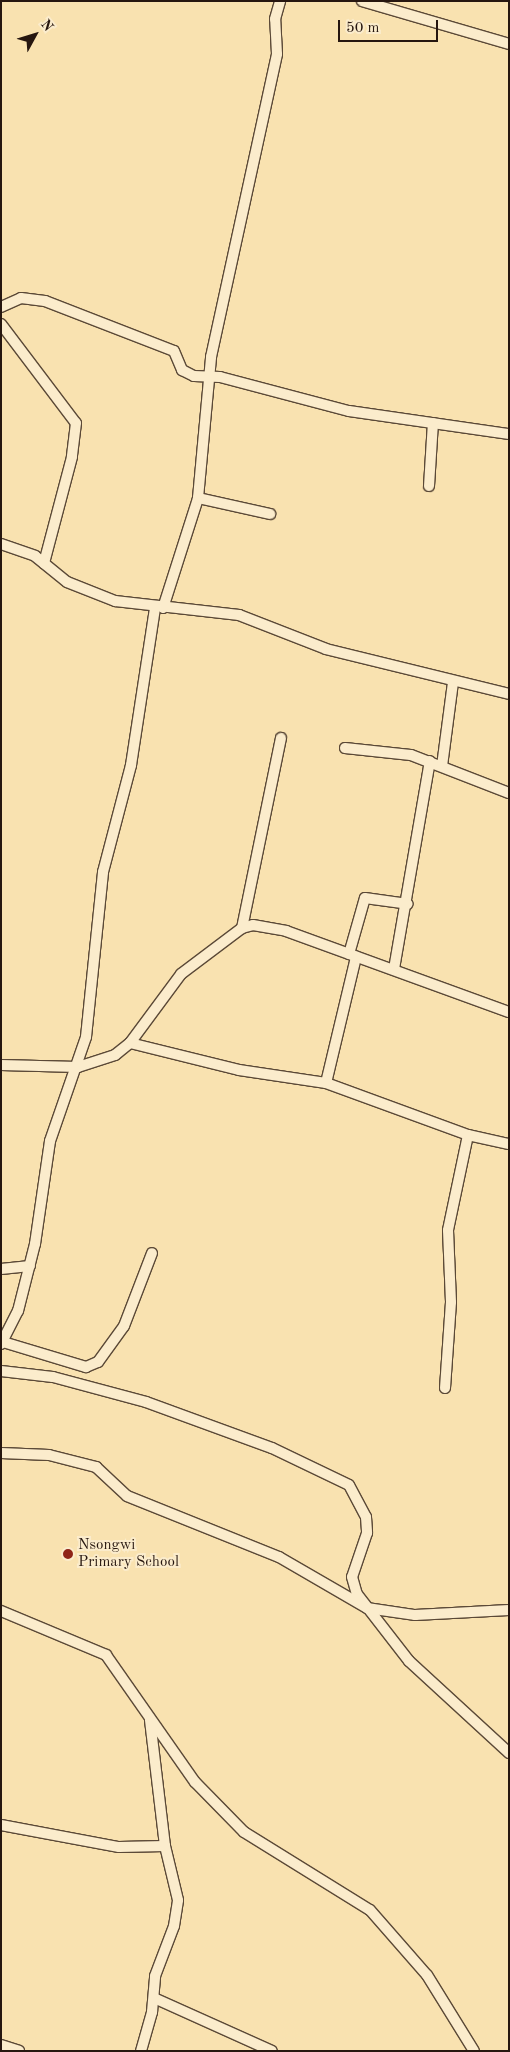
<!DOCTYPE html>
<html>
<head>
<meta charset="utf-8">
<style>
  body { margin:0 }
  #map { position:relative; width:510px; height:2052px; overflow:hidden; background:#f9e2b0; font-family:"Old Standard TT",serif }
  div>[style] { position:absolute }
  .roads { filter:drop-shadow(1px 0 #5b4937) drop-shadow(-1px 0 #5b4937) drop-shadow(0 1px #5b4937) drop-shadow(0 -1px #5b4937) }
  .street>* { height:10px; margin:-5px; padding:0 5px; transform-origin:5px; border-radius:5px; background:#fbeccc }
  .dots>* { width:14px; height:14px; translate:-50% -50%; box-sizing:border-box; border:2px solid #fbeccc; border-radius:50% }
  span { translate:-50% -50%; white-space:nowrap; text-align:center; line-height:1.15; -webkit-text-stroke:4px #fbeccc; paint-order:stroke }
  .poi-label { font-size:15px; color:#26160f }
  .left { translate:0 -50%; text-align:left }
  .frame { position:absolute; inset:0; border:2px solid #26160f; pointer-events:none }
  .north { position:absolute; left:10px; top:10px; width:50px; height:50px; -webkit-text-stroke:4px #fbeccc; paint-order:stroke; rotate:51deg; font-size:14px; font-weight:700; line-height:20px; text-align:center; color:#26160f }
  .north::after { content:''; display:block; margin:auto; width:18px; height:22px; background:#26160f; clip-path:polygon(50% 0,100% 100%,50% 72%,0 100%) }
  .scale { position:absolute; left:338px; top:20px; width:100px; height:22px; box-sizing:border-box; border:2px solid #26160f; border-top:0; padding-left:6px; font-size:15px; line-height:18px; white-space:nowrap; color:#26160f; -webkit-text-stroke:4px #fbeccc; paint-order:stroke }
</style>
</head>
<body>
<div id="map">
  <div class="roads">
    <div class="street">
      <div style="left:362px;top:1px;width:153px;rotate:16.3deg"></div>
      <div style="left:1px;top:307px;width:22px;rotate:-24deg"></div>
      <div style="left:21px;top:298px;width:24px;rotate:7deg"></div>
      <div style="left:45px;top:301px;width:138px;rotate:21.2deg"></div>
      <div style="left:174px;top:351px;width:21px;rotate:67deg"></div>
      <div style="left:182px;top:370px;width:13px;rotate:27deg"></div>
      <div style="left:194px;top:376px;width:26px;rotate:2deg"></div>
      <div style="left:220px;top:377px;width:133px;rotate:14.8deg"></div>
      <div style="left:349px;top:411px;width:162px;rotate:8.2deg"></div>
      <div style="left:1px;top:324px;width:124px;rotate:52.9deg"></div>
      <div style="left:76px;top:423px;width:34px;rotate:97deg"></div>
      <div style="left:72px;top:457px;width:110px;rotate:104.8deg"></div>
      <div style="left:429px;top:486px;width:63px;rotate:-86.4deg"></div>
      <div style="left:198px;top:498px;width:74px;rotate:12.5deg"></div>
      <div style="left:1px;top:544px;width:36px;rotate:19deg"></div>
      <div style="left:35px;top:556px;width:41px;rotate:39.1deg"></div>
      <div style="left:67px;top:582px;width:52px;rotate:21.6deg"></div>
      <div style="left:115px;top:601px;width:125px;rotate:6.4deg"></div>
      <div style="left:239px;top:615px;width:93px;rotate:21.3deg"></div>
      <div style="left:326px;top:649px;width:188px;rotate:13.8deg"></div>
      <div style="left:163px;top:608px;width:115px;rotate:-72.3deg"></div>
      <div style="left:198px;top:498px;width:142px;rotate:-84.7deg"></div>
      <div style="left:211px;top:357px;width:310px;rotate:-77.7deg"></div>
      <div style="left:277px;top:54px;width:35px;rotate:-93deg"></div>
      <div style="left:275px;top:19px;width:19px;rotate:-74deg"></div>
      <div style="left:345px;top:748px;width:66px;rotate:6.1deg"></div>
      <div style="left:411px;top:755px;width:105px;rotate:21.2deg"></div>
      <div style="left:442px;top:766px;width:84px;rotate:-82.5deg"></div>
      <div style="left:242px;top:928px;width:194px;rotate:-78.4deg"></div>
      <div style="left:349px;top:954px;width:58px;rotate:-74.1deg"></div>
      <div style="left:365px;top:898px;width:43px;rotate:7.9deg"></div>
      <div style="left:394px;top:969px;width:211px;rotate:-80.2deg"></div>
      <div style="left:130px;top:1043px;width:112px;rotate:13.9deg"></div>
      <div style="left:239px;top:1070px;width:88px;rotate:8.5deg"></div>
      <div style="left:326px;top:1083px;width:151px;rotate:20.1deg"></div>
      <div style="left:468px;top:1135px;width:42px;rotate:12.4deg"></div>
      <div style="left:1px;top:1065px;width:77px;rotate:1.5deg"></div>
      <div style="left:78px;top:1067px;width:39px;rotate:-18deg"></div>
      <div style="left:115px;top:1055px;width:19px;rotate:-39deg"></div>
      <div style="left:130px;top:1043px;width:86px;rotate:-53.5deg"></div>
      <div style="left:181px;top:974px;width:76px;rotate:-37deg"></div>
      <div style="left:242px;top:928px;width:11px;rotate:-15deg"></div>
      <div style="left:253px;top:925px;width:34px;rotate:10deg"></div>
      <div style="left:286px;top:931px;width:237px;rotate:20deg"></div>
      <div style="left:326px;top:1083px;width:130px;rotate:-76.6deg"></div>
      <div style="left:1px;top:1269px;width:29px;rotate:-6deg"></div>
      <div style="left:3px;top:1342px;width:87px;rotate:16.8deg"></div>
      <div style="left:86px;top:1367px;width:13px;rotate:-23deg"></div>
      <div style="left:98px;top:1362px;width:44px;rotate:-54.2deg"></div>
      <div style="left:124px;top:1326px;width:78px;rotate:-69deg"></div>
      <div style="left:1px;top:1344px;width:37px;rotate:-63deg"></div>
      <div style="left:18px;top:1311px;width:69px;rotate:-75.8deg"></div>
      <div style="left:35px;top:1244px;width:104px;rotate:-81.7deg"></div>
      <div style="left:50px;top:1141px;width:110px;rotate:-70.9deg"></div>
      <div style="left:86px;top:1037px;width:166px;rotate:-84.1deg"></div>
      <div style="left:103px;top:872px;width:111px;rotate:-75.3deg"></div>
      <div style="left:131px;top:765px;width:159px;rotate:-81.3deg"></div>
      <div style="left:1px;top:1371px;width:52px;rotate:6.6deg"></div>
      <div style="left:53px;top:1377px;width:96px;rotate:15deg"></div>
      <div style="left:146px;top:1402px;width:134px;rotate:20.1deg"></div>
      <div style="left:272px;top:1448px;width:85px;rotate:25.7deg"></div>
      <div style="left:349px;top:1485px;width:36px;rotate:62deg"></div>
      <div style="left:366px;top:1517px;width:16px;rotate:86deg"></div>
      <div style="left:367px;top:1533px;width:46px;rotate:108.8deg"></div>
      <div style="left:352px;top:1577px;width:18px;rotate:74deg"></div>
      <div style="left:357px;top:1594px;width:85px;rotate:52.2deg"></div>
      <div style="left:409px;top:1661px;width:136px;rotate:42.6deg"></div>
      <div style="left:445px;top:1388px;width:86px;rotate:-86deg"></div>
      <div style="left:451px;top:1302px;width:72px;rotate:-92.4deg"></div>
      <div style="left:448px;top:1230px;width:97px;rotate:-78.1deg"></div>
      <div style="left:1px;top:1453px;width:48px;rotate:2.4deg"></div>
      <div style="left:49px;top:1455px;width:49px;rotate:14.3deg"></div>
      <div style="left:96px;top:1467px;width:42px;rotate:43.1deg"></div>
      <div style="left:127px;top:1496px;width:164px;rotate:21.9deg"></div>
      <div style="left:279px;top:1557px;width:102px;rotate:30.1deg"></div>
      <div style="left:367px;top:1608px;width:49px;rotate:8.3deg"></div>
      <div style="left:415px;top:1615px;width:94px;rotate:-3deg"></div>
      <div style="left:1px;top:1611px;width:114px;rotate:22.7deg"></div>
      <div style="left:106px;top:1655px;width:155px;rotate:55deg"></div>
      <div style="left:195px;top:1782px;width:70px;rotate:45.6deg"></div>
      <div style="left:244px;top:1832px;width:148px;rotate:31.8deg"></div>
      <div style="left:370px;top:1910px;width:86px;rotate:48.8deg"></div>
      <div style="left:427px;top:1975px;width:89px;rotate:58.3deg"></div>
      <div style="left:1px;top:1825px;width:120px;rotate:10.6deg"></div>
      <div style="left:119px;top:1847px;width:46px;rotate:-1.2deg"></div>
      <div style="left:154px;top:1998px;width:129px;rotate:24.2deg"></div>
      <div style="left:1px;top:2045px;width:19px;rotate:18deg"></div>
      <div style="left:141px;top:2051px;width:41px;rotate:-74.2deg"></div>
      <div style="left:152px;top:2012px;width:36px;rotate:-85deg"></div>
      <div style="left:155px;top:1976px;width:53px;rotate:-69.2deg"></div>
      <div style="left:174px;top:1926px;width:26px;rotate:-81deg"></div>
      <div style="left:178px;top:1900px;width:56px;rotate:-103.5deg"></div>
      <div style="left:165px;top:1846px;width:127px;rotate:-96.8deg"></div>
    </div>
  </div>
  <div class="dots">
    <div style="left:68px;top:1554px;background:#8f2418"></div>
  </div>
  <div class="poi-label">
    <span class="left" style="left:78px;top:1554px">Nsongwi<br>Primary School</span>
  </div>
  <div class="frame"></div>
  <div class="north">N</div>
  <div class="scale">50 m</div>
</div>
</body>
</html>
